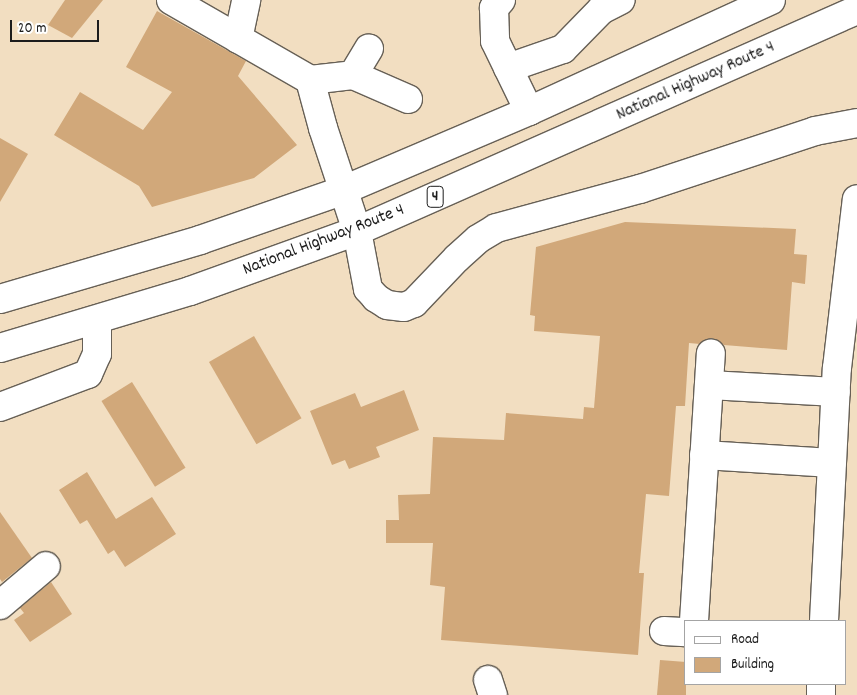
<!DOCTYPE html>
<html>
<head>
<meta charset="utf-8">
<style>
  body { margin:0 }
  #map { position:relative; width:857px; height:695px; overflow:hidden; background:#f2dec1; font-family:Dekko,sans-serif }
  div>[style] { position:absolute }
  .building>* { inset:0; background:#d1a87a; transform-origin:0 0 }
  .roads { filter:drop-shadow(1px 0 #676056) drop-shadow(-1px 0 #676056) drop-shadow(0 1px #676056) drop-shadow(0 -1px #676056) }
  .minor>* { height:28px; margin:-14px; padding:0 14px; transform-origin:14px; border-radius:14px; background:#fff }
  .highway>* { height:28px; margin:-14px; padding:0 14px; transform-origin:14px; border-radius:14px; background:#fff }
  span { translate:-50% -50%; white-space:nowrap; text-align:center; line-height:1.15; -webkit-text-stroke:4.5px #fff; paint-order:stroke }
  .shield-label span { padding:1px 4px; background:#fff; border:1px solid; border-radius:4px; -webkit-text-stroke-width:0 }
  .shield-label { font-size:16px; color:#1c1c1c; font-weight:700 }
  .street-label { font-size:18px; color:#1c1c1c }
  .legend { position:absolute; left:684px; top:620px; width:162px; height:65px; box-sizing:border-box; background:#fff; border:1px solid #a4a4a4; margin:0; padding:6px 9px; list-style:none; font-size:15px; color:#1c1c1c }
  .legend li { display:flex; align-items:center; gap:10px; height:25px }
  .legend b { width:25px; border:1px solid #a4a4a4 }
  .scale { position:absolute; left:10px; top:20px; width:89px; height:22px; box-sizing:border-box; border:2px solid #1c1c1c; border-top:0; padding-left:6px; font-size:15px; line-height:18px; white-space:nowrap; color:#1c1c1c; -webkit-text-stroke:4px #fff; paint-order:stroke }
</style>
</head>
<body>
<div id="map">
  <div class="building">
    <div style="clip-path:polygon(65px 0,103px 0,72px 38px,48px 25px)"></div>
    <div style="clip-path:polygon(157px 11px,246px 61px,238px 76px,297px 145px,254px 178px,152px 207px,139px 186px,54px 135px,80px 92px,143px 130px,172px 92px,126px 67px)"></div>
    <div style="clip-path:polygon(0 138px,28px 154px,0 202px)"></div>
    <div style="clip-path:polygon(625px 222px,796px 229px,794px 254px,807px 255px,805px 284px,792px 282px,787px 350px,724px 345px,712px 338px,700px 344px,689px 343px,685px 406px,676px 406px,669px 496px,646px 494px,639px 573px,644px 573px,638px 655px,441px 640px,445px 587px,430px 585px,433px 543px,386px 543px,386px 520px,399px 520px,398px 495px,430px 494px,433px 437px,504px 440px,506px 413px,583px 419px,584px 407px,594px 408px,600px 336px,534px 331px,535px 316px,530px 315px,536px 247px)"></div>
    <div style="left:254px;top:336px;width:95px;height:52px;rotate:60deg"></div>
    <div style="left:132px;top:382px;width:101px;height:36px;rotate:58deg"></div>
    <div style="clip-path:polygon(404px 390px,419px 430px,376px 447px,380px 457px,349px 469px,345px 460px,332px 465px,310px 411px,355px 393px,361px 407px)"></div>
    <div style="clip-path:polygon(87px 472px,116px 519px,152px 497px,176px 534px,125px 567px,114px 550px,108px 554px,87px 520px,80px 524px,59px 490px)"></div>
    <div style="clip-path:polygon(0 512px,32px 558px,2px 582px,0 579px)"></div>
    <div style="clip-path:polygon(51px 582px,72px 614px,30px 642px,14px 620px,24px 613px,20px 608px)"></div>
    <div style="clip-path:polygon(660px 660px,686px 662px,686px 695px,657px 695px)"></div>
  </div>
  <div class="roads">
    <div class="minor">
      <div style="left:171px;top:0;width:160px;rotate:29.9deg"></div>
      <div style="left:310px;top:80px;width:50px;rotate:74.8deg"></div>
      <div style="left:323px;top:128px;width:108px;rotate:71.7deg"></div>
      <div style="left:357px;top:231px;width:59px;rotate:79.3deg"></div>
      <div style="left:368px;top:289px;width:12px;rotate:48deg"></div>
      <div style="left:376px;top:298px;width:13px;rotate:32deg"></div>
      <div style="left:387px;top:305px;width:17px;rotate:7deg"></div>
      <div style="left:404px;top:307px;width:11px;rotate:-22deg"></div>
      <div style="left:414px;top:303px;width:62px;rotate:-46.3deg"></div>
      <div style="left:457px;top:258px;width:28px;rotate:-42deg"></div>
      <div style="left:478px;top:239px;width:21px;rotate:-31deg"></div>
      <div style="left:496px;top:228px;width:149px;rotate:-15.2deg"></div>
      <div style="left:640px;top:189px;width:184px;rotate:-18.3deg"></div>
      <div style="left:815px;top:131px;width:43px;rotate:-10.8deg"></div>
      <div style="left:501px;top:0;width:11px;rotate:131deg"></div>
      <div style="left:494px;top:8px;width:33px;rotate:88deg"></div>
      <div style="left:495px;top:41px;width:78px;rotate:64.1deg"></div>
      <div style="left:238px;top:39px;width:40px;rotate:-78deg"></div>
      <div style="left:508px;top:68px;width:58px;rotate:-19.1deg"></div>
      <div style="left:563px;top:49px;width:54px;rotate:-45.7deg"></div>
      <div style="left:601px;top:10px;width:22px;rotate:-27deg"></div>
      <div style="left:353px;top:75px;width:31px;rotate:-59deg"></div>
      <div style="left:310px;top:80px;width:43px;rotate:-6.6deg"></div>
      <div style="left:353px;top:75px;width:60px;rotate:23.6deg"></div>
      <div style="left:709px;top:385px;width:127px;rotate:3.2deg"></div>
      <div style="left:0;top:407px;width:94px;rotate:-20.6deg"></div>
      <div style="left:88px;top:374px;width:22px;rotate:-66deg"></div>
      <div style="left:97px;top:354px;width:34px;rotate:-90deg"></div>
      <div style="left:704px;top:455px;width:128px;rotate:3.6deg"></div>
      <div style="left:0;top:605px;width:60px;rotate:-40.3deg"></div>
      <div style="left:694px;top:621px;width:268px;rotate:-86.4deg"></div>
      <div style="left:824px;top:621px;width:253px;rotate:-87.1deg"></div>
      <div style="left:837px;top:368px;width:170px;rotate:-83.3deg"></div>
      <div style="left:664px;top:631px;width:22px;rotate:3deg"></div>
      <div style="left:488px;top:680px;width:16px;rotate:72deg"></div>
      <div style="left:821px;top:695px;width:11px;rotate:-90deg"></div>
    </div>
    <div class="highway">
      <div style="left:0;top:299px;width:209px;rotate:-16.4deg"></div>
      <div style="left:200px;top:240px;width:152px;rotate:-19.1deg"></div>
      <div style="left:344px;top:190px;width:201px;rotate:-23.1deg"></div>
      <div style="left:529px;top:111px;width:266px;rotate:-24.6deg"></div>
      <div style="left:0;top:348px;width:198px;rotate:-16.7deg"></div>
      <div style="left:190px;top:291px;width:177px;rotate:-19.8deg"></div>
      <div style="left:357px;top:231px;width:547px;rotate:-23.85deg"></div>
    </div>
  </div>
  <div class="shield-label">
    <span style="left:435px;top:197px">4</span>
  </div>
  <div class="street-label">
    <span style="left:696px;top:82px;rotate:-24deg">National Highway Route 4</span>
    <span style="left:324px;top:241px;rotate:-21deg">National Highway Route 4</span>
  </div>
  <ul class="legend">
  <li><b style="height:6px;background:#fff"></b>Road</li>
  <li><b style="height:14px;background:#d1a87a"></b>Building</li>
  </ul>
  <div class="scale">20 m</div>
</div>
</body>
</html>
